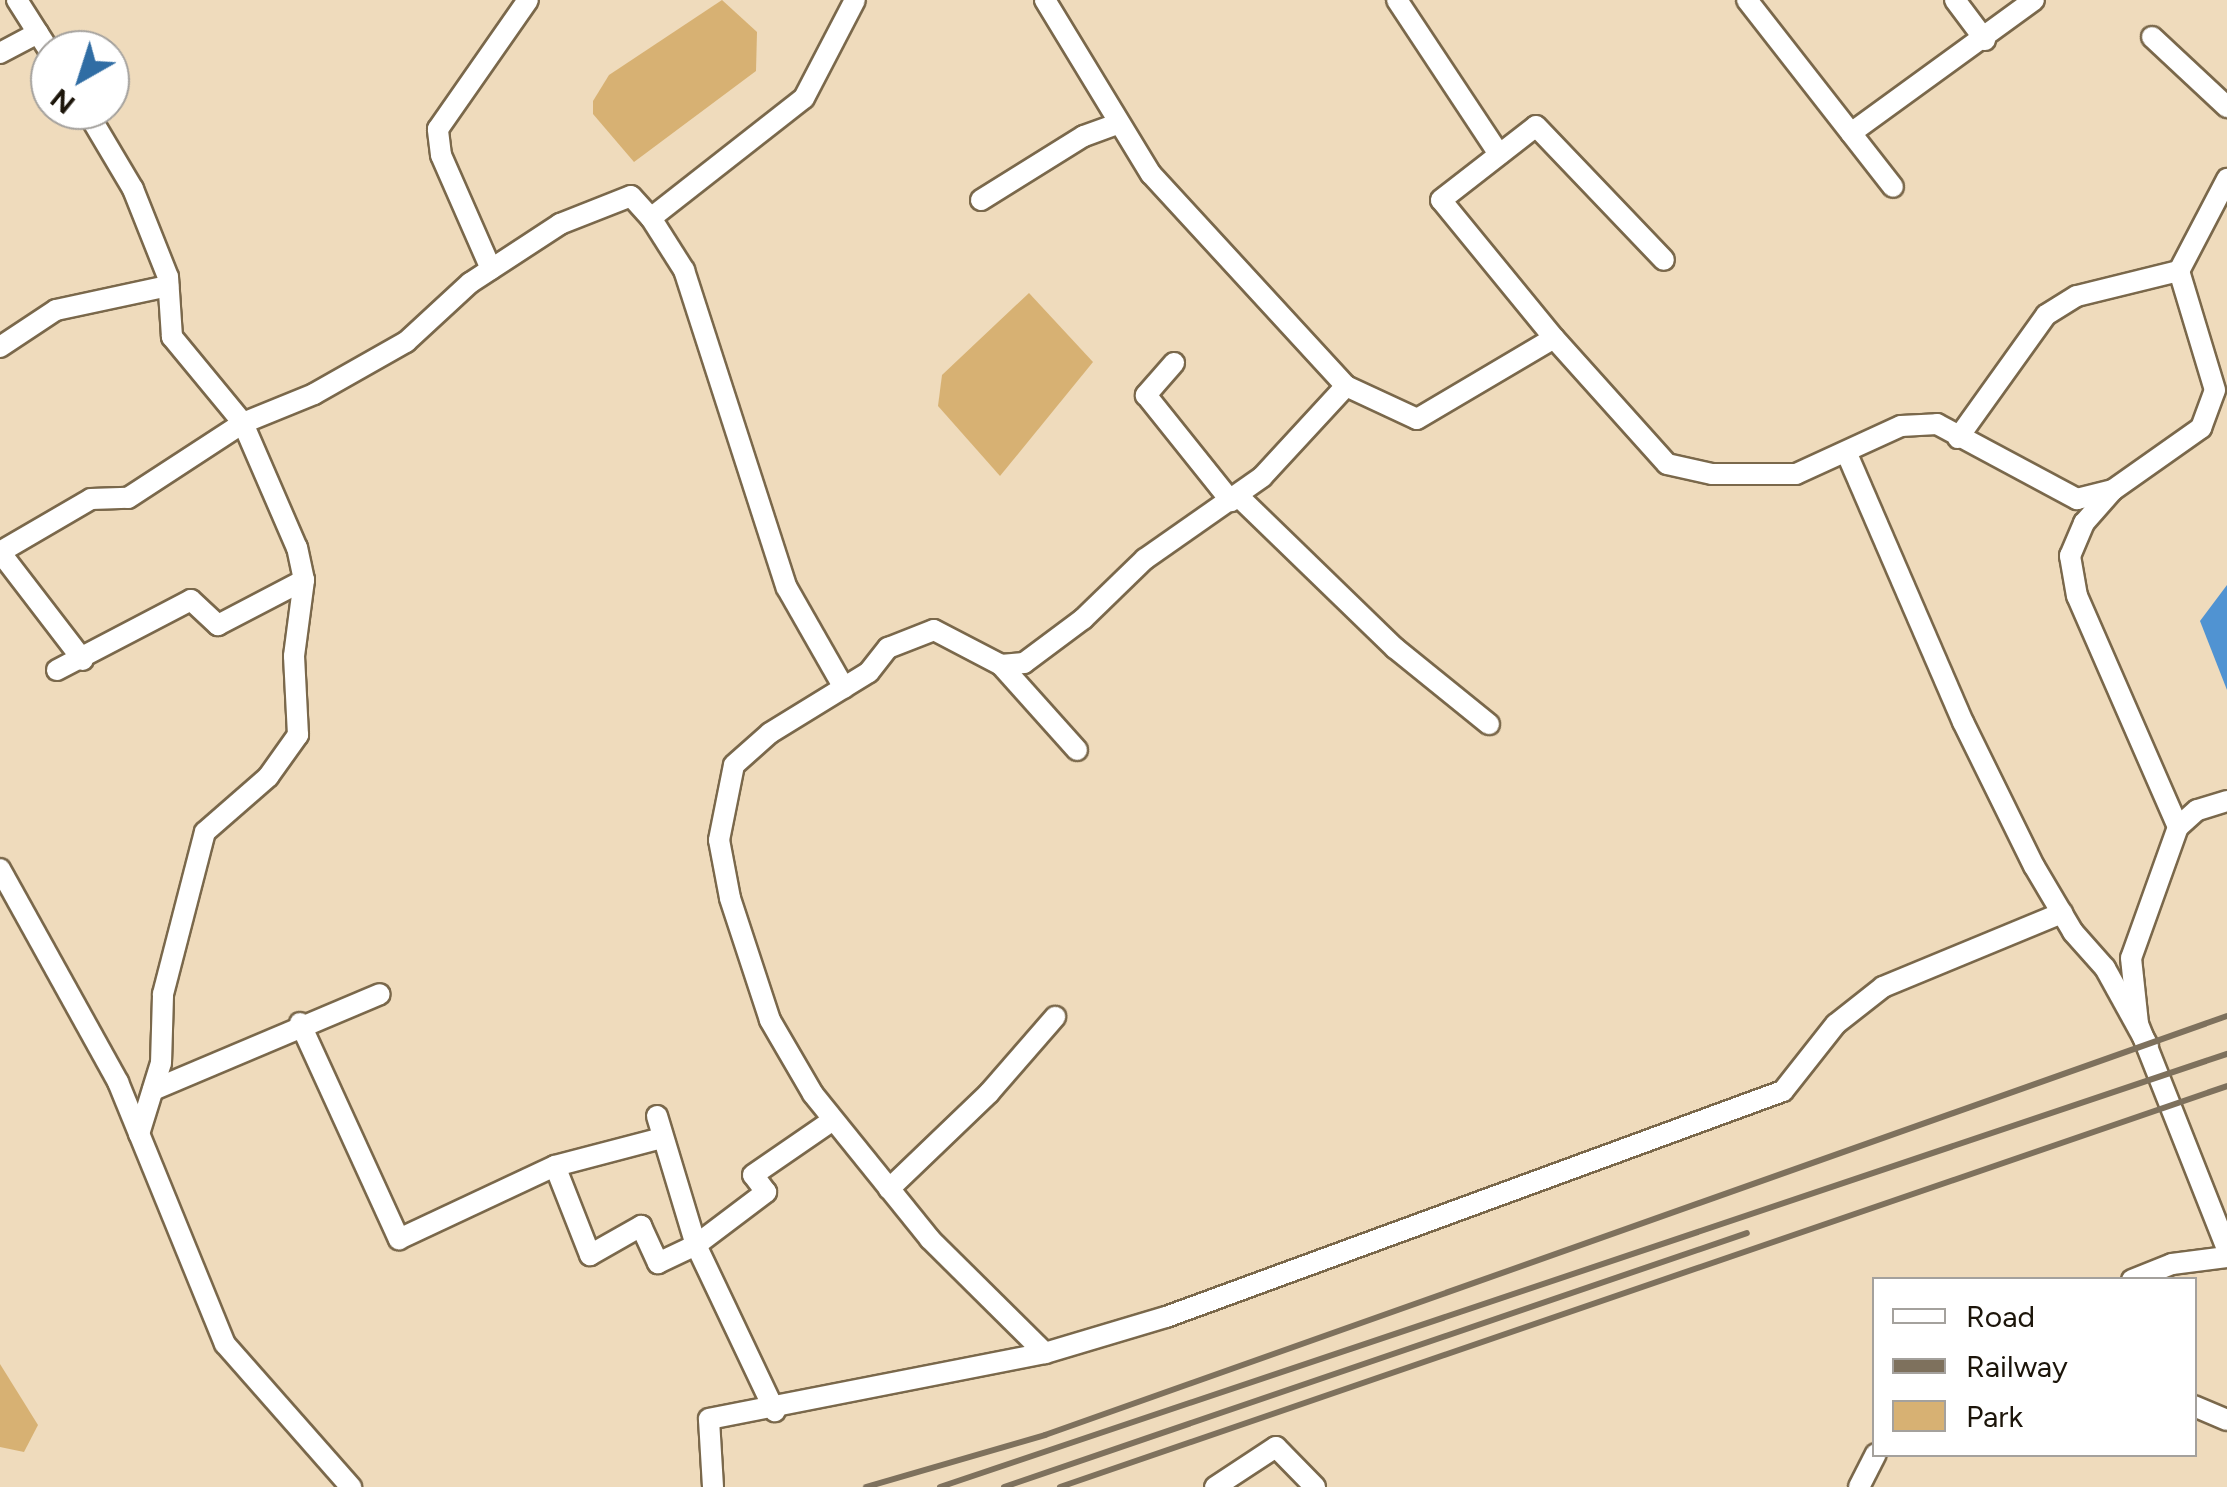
<!DOCTYPE html>
<html>
<head>
<meta charset="utf-8">
<style>
  body { margin:0 }
  #map { position:relative; width:2227px; height:1487px; overflow:hidden; background:#efdbbc; font-family:Figtree,sans-serif }
  div>[style] { position:absolute }
  .green>* { inset:0; background:#d7b173 }
  .water>* { inset:0; background:#5093d2 }
  .roads { filter:drop-shadow(2px 0 #7a684b) drop-shadow(-2px 0 #7a684b) drop-shadow(0 2px #7a684b) drop-shadow(0 -2px #7a684b) }
  .minor>* { height:20px; margin:-10px; padding:0 10px; transform-origin:10px; border-radius:10px; background:#fff }
  .rail>* { height:6px; margin:-3px; padding:0 3px; transform-origin:3px; border-radius:3px; background:#7e715d }
  span { translate:-50% -50%; white-space:nowrap; text-align:center; line-height:1.15; -webkit-text-stroke:9px #fff; paint-order:stroke }
  .legend { position:absolute; left:1872px; top:1277px; width:325px; height:180px; box-sizing:border-box; background:#fff; border:2px solid #a4a19d; margin:0; padding:12px 18px; list-style:none; font-size:30px; color:#1c150a }
  .legend li { display:flex; align-items:center; gap:20px; height:50px }
  .legend b { width:50px; border:2px solid #a4a19d }
  .north { position:absolute; left:30px; top:30px; width:100px; height:100px; box-sizing:border-box; background:#fff; border:2px solid #a4a19d; border-radius:50%; rotate:219deg; font-size:28px; font-weight:700; line-height:40px; text-align:center; color:#1c150a }
  .north::after { content:''; display:block; margin:auto; width:35px; height:45px; background:#306da4; clip-path:polygon(50% 0,100% 100%,50% 72%,0 100%) }
</style>
</head>
<body>
<div id="map">
  <div class="green">
    <div style="clip-path:polygon(722px 0,757px 32px,756px 71px,634px 162px,593px 114px,593px 101px,609px 75px)"></div>
    <div style="clip-path:polygon(1029px 293px,1093px 362px,1000px 476px,938px 406px,942px 375px)"></div>
    <div style="clip-path:polygon(0 1364px,38px 1425px,24px 1452px,0 1447px)"></div>
  </div>
  <div class="water">
    <div style="clip-path:polygon(2227px 585px,2227px 690px,2200px 621px)"></div>
  </div>
  <div class="roads">
    <div class="minor">
      <div style="left:17px;top:0;width:62px;rotate:57.6deg"></div>
      <div style="left:1045px;top:0;width:204px;rotate:58.7deg"></div>
      <div style="left:1151px;top:174px;width:288px;rotate:47.4deg"></div>
      <div style="left:1397px;top:0;width:185px;rotate:56.5deg"></div>
      <div style="left:1747px;top:0;width:237px;rotate:52deg"></div>
      <div style="left:1955px;top:0;width:50px;rotate:53.1deg"></div>
      <div style="left:2152px;top:37px;width:103px;rotate:43deg"></div>
      <div style="left:0;top:53px;width:43px;rotate:-27.8deg"></div>
      <div style="left:1851px;top:133px;width:226px;rotate:-36deg"></div>
      <div style="left:981px;top:200px;width:121px;rotate:-31.9deg"></div>
      <div style="left:1084px;top:136px;width:37px;rotate:-20deg"></div>
      <div style="left:651px;top:218px;width:62px;rotate:57.6deg"></div>
      <div style="left:684px;top:270px;width:334px;rotate:72.1deg"></div>
      <div style="left:787px;top:588px;width:115px;rotate:60.3deg"></div>
      <div style="left:491px;top:269px;width:124px;rotate:-113.7deg"></div>
      <div style="left:441px;top:155px;width:26px;rotate:-97deg"></div>
      <div style="left:438px;top:129px;width:157px;rotate:-55.1deg"></div>
      <div style="left:1554px;top:338px;width:178px;rotate:-129.3deg"></div>
      <div style="left:1441px;top:200px;width:120px;rotate:-37.9deg"></div>
      <div style="left:1536px;top:126px;width:185px;rotate:46.3deg"></div>
      <div style="left:0;top:347px;width:67px;rotate:-33.5deg"></div>
      <div style="left:56px;top:310px;width:115px;rotate:-12.1deg"></div>
      <div style="left:1174px;top:363px;width:43px;rotate:131.2deg"></div>
      <div style="left:1146px;top:395px;width:136px;rotate:51.3deg"></div>
      <div style="left:1958px;top:438px;width:151px;rotate:-54.4deg"></div>
      <div style="left:2046px;top:315px;width:36px;rotate:-32deg"></div>
      <div style="left:2077px;top:296px;width:105px;rotate:-13.8deg"></div>
      <div style="left:1847px;top:454px;width:292px;rotate:66.6deg"></div>
      <div style="left:1963px;top:722px;width:161px;rotate:63.8deg"></div>
      <div style="left:2034px;top:866px;width:77px;rotate:59.4deg"></div>
      <div style="left:2073px;top:932px;width:48px;rotate:48.4deg"></div>
      <div style="left:2105px;top:968px;width:89px;rotate:61.1deg"></div>
      <div style="left:1238px;top:496px;width:219px;rotate:44.1deg"></div>
      <div style="left:1395px;top:648px;width:121px;rotate:39deg"></div>
      <div style="left:0;top:552px;width:105px;rotate:-30.2deg"></div>
      <div style="left:91px;top:499px;width:37px;rotate:-2deg"></div>
      <div style="left:128px;top:498px;width:137px;rotate:-33.1deg"></div>
      <div style="left:243px;top:423px;width:112px;rotate:-129.5deg"></div>
      <div style="left:172px;top:337px;width:60px;rotate:-93.8deg"></div>
      <div style="left:168px;top:277px;width:95px;rotate:-111.7deg"></div>
      <div style="left:133px;top:189px;width:92px;rotate:-120.7deg"></div>
      <div style="left:0;top:552px;width:136px;rotate:52.5deg"></div>
      <div style="left:1001px;top:665px;width:114px;rotate:48.2deg"></div>
      <div style="left:57px;top:670px;width:151px;rotate:-27.6deg"></div>
      <div style="left:191px;top:600px;width:37px;rotate:43deg"></div>
      <div style="left:218px;top:625px;width:97px;rotate:-27.6deg"></div>
      <div style="left:2227px;top:801px;width:31px;rotate:163deg"></div>
      <div style="left:2197px;top:810px;width:25px;rotate:138deg"></div>
      <div style="left:2178px;top:827px;width:139px;rotate:109.7deg"></div>
      <div style="left:2131px;top:958px;width:66px;rotate:83.9deg"></div>
      <div style="left:2138px;top:1024px;width:242px;rotate:68.4deg"></div>
      <div style="left:2178px;top:827px;width:252px;rotate:-113.6deg"></div>
      <div style="left:2077px;top:596px;width:41px;rotate:-99.9deg"></div>
      <div style="left:2070px;top:556px;width:36px;rotate:-67deg"></div>
      <div style="left:2084px;top:523px;width:44px;rotate:-48.7deg"></div>
      <div style="left:2113px;top:490px;width:108px;rotate:-35.2deg"></div>
      <div style="left:2201px;top:428px;width:40px;rotate:-69.8deg"></div>
      <div style="left:2215px;top:390px;width:124px;rotate:-106.8deg"></div>
      <div style="left:2179px;top:271px;width:104px;rotate:-62.4deg"></div>
      <div style="left:0;top:869px;width:244px;rotate:61deg"></div>
      <div style="left:118px;top:1082px;width:283px;rotate:67.8deg"></div>
      <div style="left:225px;top:1344px;width:191px;rotate:48.6deg"></div>
      <div style="left:300px;top:1023px;width:238px;rotate:65.4deg"></div>
      <div style="left:399px;top:1239px;width:172px;rotate:-25.1deg"></div>
      <div style="left:555px;top:1166px;width:111px;rotate:-14.7deg"></div>
      <div style="left:153px;top:1090px;width:246px;rotate:-22.9deg"></div>
      <div style="left:657px;top:1116px;width:135px;rotate:73.2deg"></div>
      <div style="left:696px;top:1245px;width:184px;rotate:64.6deg"></div>
      <div style="left:139px;top:1134px;width:74px;rotate:-72.8deg"></div>
      <div style="left:161px;top:1063px;width:69px;rotate:-88.3deg"></div>
      <div style="left:163px;top:994px;width:167px;rotate:-75.5deg"></div>
      <div style="left:205px;top:832px;width:84px;rotate:-41.1deg"></div>
      <div style="left:268px;top:777px;width:52px;rotate:-54.5deg"></div>
      <div style="left:298px;top:735px;width:79px;rotate:-92.9deg"></div>
      <div style="left:294px;top:656px;width:77px;rotate:-82.5deg"></div>
      <div style="left:304px;top:580px;width:33px;rotate:-102deg"></div>
      <div style="left:297px;top:548px;width:136px;rotate:-113.4deg"></div>
      <div style="left:243px;top:423px;width:77px;rotate:-22.2deg"></div>
      <div style="left:314px;top:394px;width:106px;rotate:-29.5deg"></div>
      <div style="left:406px;top:342px;width:87px;rotate:-42.7deg"></div>
      <div style="left:470px;top:283px;width:108px;rotate:-33.2deg"></div>
      <div style="left:560px;top:224px;width:76px;rotate:-21.5deg"></div>
      <div style="left:631px;top:196px;width:30px;rotate:48deg"></div>
      <div style="left:651px;top:218px;width:194px;rotate:-38.1deg"></div>
      <div style="left:804px;top:98px;width:110px;rotate:-62.5deg"></div>
      <div style="left:555px;top:1166px;width:96px;rotate:68.5deg"></div>
      <div style="left:590px;top:1255px;width:59px;rotate:-29.6deg"></div>
      <div style="left:641px;top:1226px;width:41px;rotate:65.3deg"></div>
      <div style="left:658px;top:1263px;width:42px;rotate:-25.3deg"></div>
      <div style="left:696px;top:1245px;width:88px;rotate:-37.1deg"></div>
      <div style="left:766px;top:1192px;width:21px;rotate:-127deg"></div>
      <div style="left:753px;top:1175px;width:97px;rotate:-34.5deg"></div>
      <div style="left:889px;top:1189px;width:139px;rotate:-43.8deg"></div>
      <div style="left:989px;top:1093px;width:101px;rotate:-49deg"></div>
      <div style="left:2132px;top:1280px;width:43px;rotate:-21.8deg"></div>
      <div style="left:2172px;top:1264px;width:55px;rotate:-7.3deg"></div>
      <div style="left:1045px;top:1353px;width:162px;rotate:-135.3deg"></div>
      <div style="left:930px;top:1239px;width:186px;rotate:-128.9deg"></div>
      <div style="left:813px;top:1094px;width:86px;rotate:-120.2deg"></div>
      <div style="left:770px;top:1020px;width:128px;rotate:-108.2deg"></div>
      <div style="left:730px;top:898px;width:59px;rotate:-100.7deg"></div>
      <div style="left:719px;top:840px;width:76px;rotate:-78.7deg"></div>
      <div style="left:734px;top:765px;width:48px;rotate:-41.6deg"></div>
      <div style="left:770px;top:733px;width:116px;rotate:-31.6deg"></div>
      <div style="left:869px;top:672px;width:31px;rotate:-52deg"></div>
      <div style="left:888px;top:648px;width:49px;rotate:-21.4deg"></div>
      <div style="left:934px;top:630px;width:76px;rotate:27.6deg"></div>
      <div style="left:1001px;top:665px;width:23px;rotate:-5deg"></div>
      <div style="left:1024px;top:663px;width:74px;rotate:-36.7deg"></div>
      <div style="left:1083px;top:619px;width:86px;rotate:-44.1deg"></div>
      <div style="left:1145px;top:559px;width:143px;rotate:-35deg"></div>
      <div style="left:1262px;top:477px;width:124px;rotate:-47.3deg"></div>
      <div style="left:1346px;top:386px;width:78px;rotate:24.9deg"></div>
      <div style="left:1417px;top:419px;width:159px;rotate:-30.6deg"></div>
      <div style="left:1554px;top:338px;width:169px;rotate:48.1deg"></div>
      <div style="left:1667px;top:464px;width:46px;rotate:12.5deg"></div>
      <div style="left:1712px;top:474px;width:84px"></div>
      <div style="left:1796px;top:474px;width:115px;rotate:-24.6deg"></div>
      <div style="left:1901px;top:426px;width:36px;rotate:-3deg"></div>
      <div style="left:1937px;top:424px;width:159px;rotate:28.2deg"></div>
      <div style="left:2077px;top:499px;width:37px;rotate:-14deg"></div>
      <div style="left:2194px;top:1406px;width:36px;rotate:23deg"></div>
      <div style="left:713px;top:1487px;width:68px;rotate:-93.4deg"></div>
      <div style="left:709px;top:1419px;width:342px;rotate:-11.1deg"></div>
      <div style="left:1045px;top:1353px;width:126px;rotate:-16.6deg"></div>
      <div style="left:1166px;top:1317px;width:657px;rotate:-20.12deg"></div>
      <div style="left:1783px;top:1091px;width:85px;rotate:-51.7deg"></div>
      <div style="left:1836px;top:1024px;width:60px;rotate:-38.2deg"></div>
      <div style="left:1883px;top:987px;width:194px;rotate:-22.5deg"></div>
      <div style="left:1215px;top:1487px;width:73px;rotate:-33.3deg"></div>
      <div style="left:1276px;top:1447px;width:56px;rotate:45.7deg"></div>
      <div style="left:1859px;top:1487px;width:37px;rotate:-63deg"></div>
    </div>
  </div>
  <div class="rail">
    <div style="left:866px;top:1487px;width:186px;rotate:-16.2deg"></div>
    <div style="left:1045px;top:1435px;width:1254px;rotate:-19.52deg"></div>
    <div style="left:940px;top:1487px;width:1358px;rotate:-18.6deg"></div>
    <div style="left:1004px;top:1487px;width:785px;rotate:-18.87deg"></div>
    <div style="left:1060px;top:1487px;width:1234px;rotate:-18.96deg"></div>
  </div>
  <ul class="legend">
  <li><b style="height:12px;background:#fff"></b>Road</li>
  <li><b style="height:12px;background:#7e715d"></b>Railway</li>
  <li><b style="height:28px;background:#d7b173"></b>Park</li>
  </ul>
  <div class="north">N</div>
</div>
</body>
</html>
